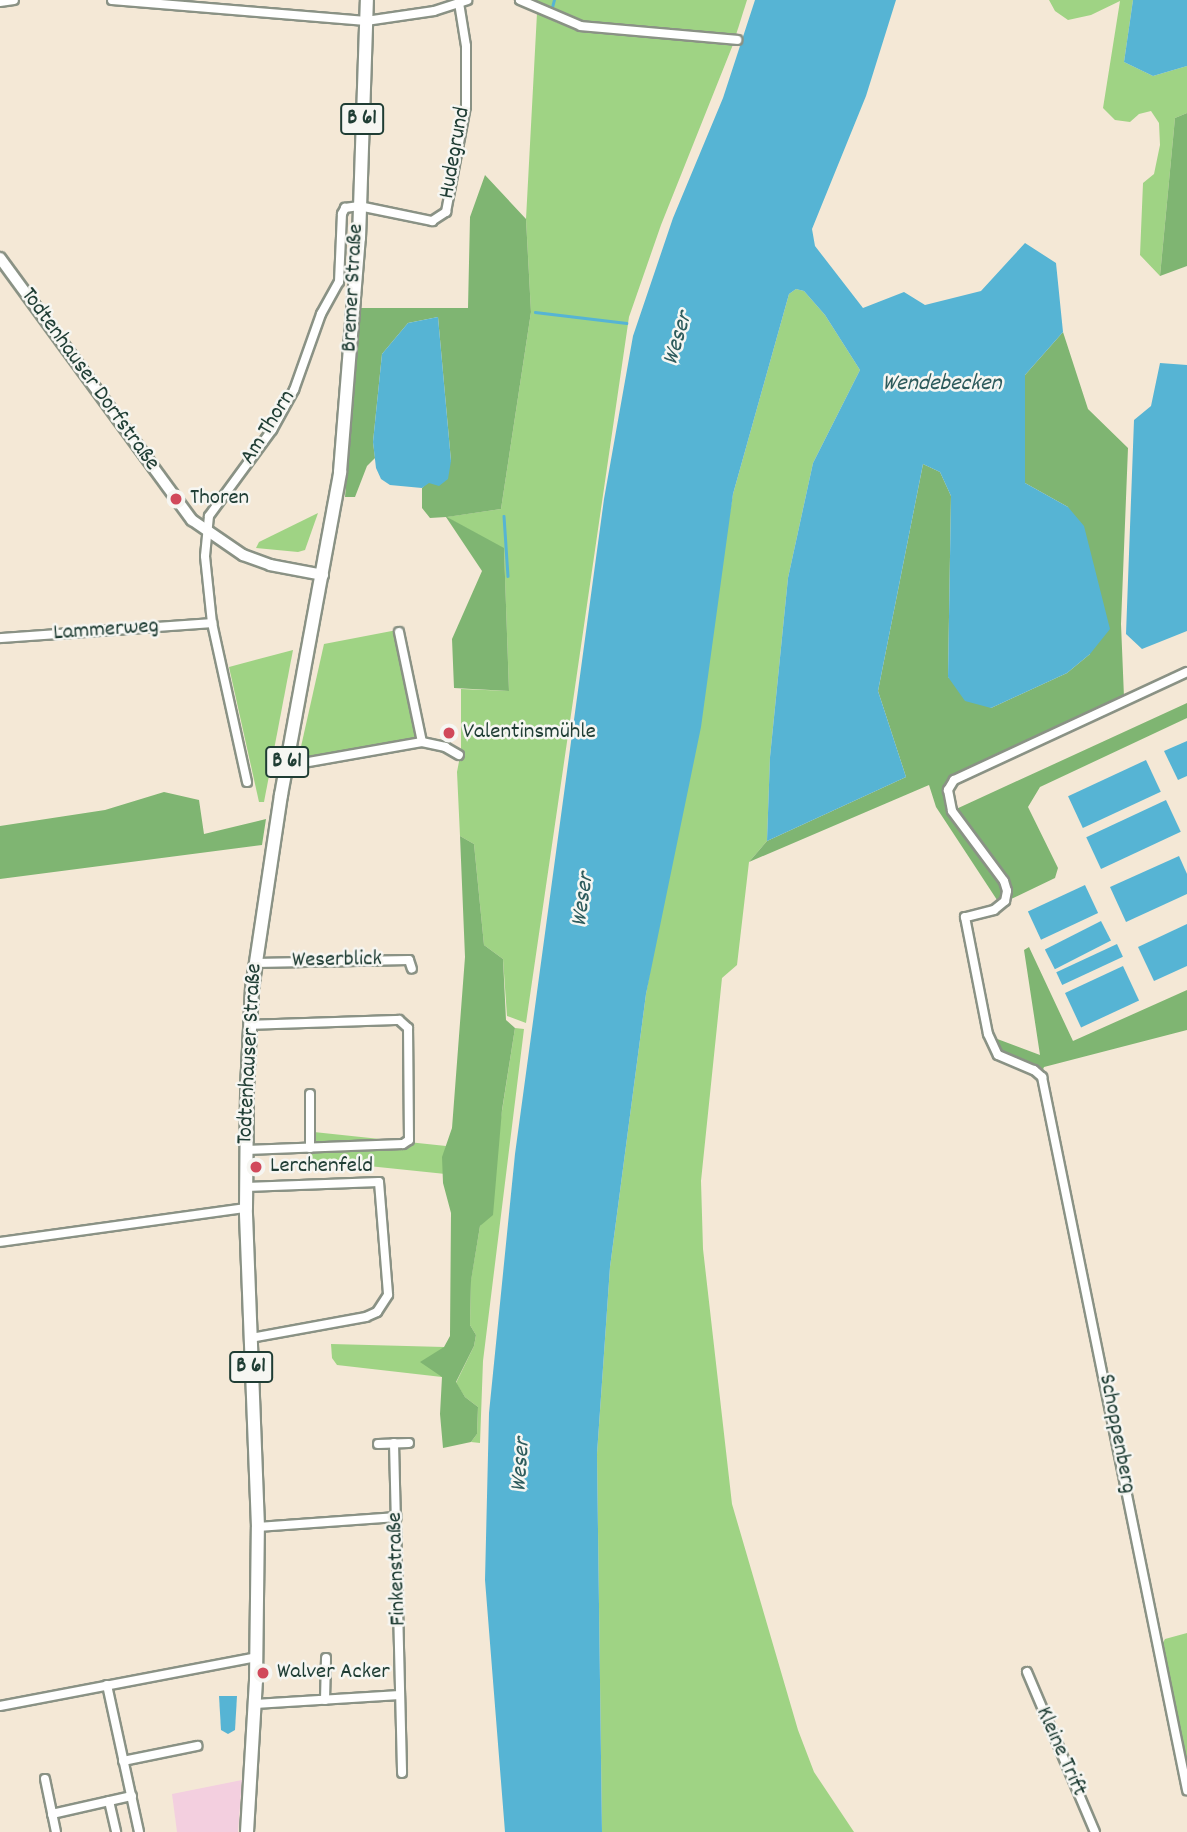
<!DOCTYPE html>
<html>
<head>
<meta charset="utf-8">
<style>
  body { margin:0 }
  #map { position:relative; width:1187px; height:1832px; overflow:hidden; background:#f4e8d6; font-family:Dekko,sans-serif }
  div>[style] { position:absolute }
  .built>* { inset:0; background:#f3cfdf }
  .green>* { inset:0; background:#9fd384; transform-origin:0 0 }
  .forest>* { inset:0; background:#7fb572 }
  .water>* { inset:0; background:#56b4d4; transform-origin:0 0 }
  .stream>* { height:2.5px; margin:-1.25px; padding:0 1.25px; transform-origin:1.25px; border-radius:1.25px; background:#56b4d4 }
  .roads { filter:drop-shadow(2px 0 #8a9285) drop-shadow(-2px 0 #8a9285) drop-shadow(0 2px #8a9285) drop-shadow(0 -2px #8a9285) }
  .minor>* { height:8px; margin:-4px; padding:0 4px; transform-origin:4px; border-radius:4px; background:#fff }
  .tertiary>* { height:10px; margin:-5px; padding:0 5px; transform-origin:5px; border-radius:5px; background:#fff }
  .primary>* { height:12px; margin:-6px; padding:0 6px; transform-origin:6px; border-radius:6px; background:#fff }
  .dots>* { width:19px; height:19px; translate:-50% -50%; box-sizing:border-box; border:4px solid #f6f6f2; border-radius:50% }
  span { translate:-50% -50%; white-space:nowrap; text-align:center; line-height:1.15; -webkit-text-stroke:5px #f6f6f2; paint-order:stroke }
  .shield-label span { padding:2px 5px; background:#f6f6f2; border:2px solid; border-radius:5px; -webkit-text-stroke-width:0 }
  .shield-label { font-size:21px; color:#1f3d34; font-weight:700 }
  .street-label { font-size:23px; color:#1f3d34 }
  .poi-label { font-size:23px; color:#1f3d34 }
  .left { translate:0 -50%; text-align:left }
  .water-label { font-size:24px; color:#2d5b5c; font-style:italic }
</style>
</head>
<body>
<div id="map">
  <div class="built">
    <div style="clip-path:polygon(242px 1780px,238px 1832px,177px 1832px,172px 1794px)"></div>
  </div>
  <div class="green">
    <div style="clip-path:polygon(526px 0,747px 0,735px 38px,588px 25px)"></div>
    <div style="clip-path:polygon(1049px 0,1133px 0,1124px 62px,1153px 76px,1187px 66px,1187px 113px,1175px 118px,1160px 276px,1140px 255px,1143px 183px,1154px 174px,1160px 145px,1159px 123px,1151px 111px,1139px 114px,1130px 122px,1115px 120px,1103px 108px,1120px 1px,1091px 15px,1068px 20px,1055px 11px)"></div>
    <div style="clip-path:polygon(537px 13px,558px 23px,585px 29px,734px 42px,661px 225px,629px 317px,526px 1023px,507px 1016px,503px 959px,484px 945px,474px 844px,460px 836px,457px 772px,461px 751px,461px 689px,509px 691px,504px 549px,446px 517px,501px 509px,531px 312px,526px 219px)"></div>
    <div style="clip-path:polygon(796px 289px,804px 291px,825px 315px,860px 370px,813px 463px,788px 578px,770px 757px,767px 841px,749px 862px,737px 965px,722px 978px,701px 1181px,703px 1249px,732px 1504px,798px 1730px,814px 1772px,854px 1832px,602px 1832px,597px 1454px,610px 1267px,646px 994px,733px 494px,789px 294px)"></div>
    <div style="clip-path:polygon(318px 513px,305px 550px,298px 552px,256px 548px,259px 542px)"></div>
    <div style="clip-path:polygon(397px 630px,418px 733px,413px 741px,298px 760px,324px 644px)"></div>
    <div style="clip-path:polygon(293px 650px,264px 802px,259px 802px,229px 667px)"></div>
    <div style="clip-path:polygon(515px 1028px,524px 1029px,483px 1361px,480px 1443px,471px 1442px,477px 1434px,478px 1407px,465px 1397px,456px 1383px,474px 1346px,476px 1335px,470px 1325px,471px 1280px,480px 1226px,485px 1219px)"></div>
    <div style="left:446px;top:1146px;width:28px;height:133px;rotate:96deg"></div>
    <div style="clip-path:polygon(331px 1344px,444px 1347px,442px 1377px,337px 1365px,332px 1358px)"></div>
    <div style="clip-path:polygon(1187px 1633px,1187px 1759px,1184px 1760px,1161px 1646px,1165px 1639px)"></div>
  </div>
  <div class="forest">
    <div style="clip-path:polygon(1187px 113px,1187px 266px,1160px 276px,1175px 118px)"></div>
    <div style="clip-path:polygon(485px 175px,526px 219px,531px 312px,501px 509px,447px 517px,504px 548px,509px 691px,454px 688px,452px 639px,482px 571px,446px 517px,430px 518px,422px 508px,422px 488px,451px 461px,438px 317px,408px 323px,382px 354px,373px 442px,375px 458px,367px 466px,355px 497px,345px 497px,361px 308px,468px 308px,470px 217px)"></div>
    <div style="clip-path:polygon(1063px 332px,1088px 409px,1128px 448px,1121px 624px,1124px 697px,951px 777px,945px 791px,945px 802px,1002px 881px,1005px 891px,999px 903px,936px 807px,929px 785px,749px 862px,767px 841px,906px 777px,878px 691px,923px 464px,940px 472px,951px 496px,948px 677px,991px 708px,1067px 673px,1090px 654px,1068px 507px,1025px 483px,1025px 375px)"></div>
    <div style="clip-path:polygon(1187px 703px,1187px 718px,1040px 787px,1028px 807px,1058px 868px,1055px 878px,1007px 901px,1009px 891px,954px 810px)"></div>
    <div style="clip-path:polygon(164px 792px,199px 800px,204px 834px,266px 819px,262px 845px,0 879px,0 826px,105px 810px)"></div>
    <div style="clip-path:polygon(460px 836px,474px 844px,484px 945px,503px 959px,506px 1020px,515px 1028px,502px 1110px,493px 1215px,480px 1226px,471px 1281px,470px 1325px,476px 1335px,474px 1346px,456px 1382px,465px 1397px,478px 1407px,477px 1434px,471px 1442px,443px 1448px,440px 1414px,442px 1377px,420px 1362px,444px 1347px,450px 1336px,451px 1213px,443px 1183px,442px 1157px,452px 1128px,465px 957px)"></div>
    <div style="clip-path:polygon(1029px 947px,1073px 1041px,1187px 990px,1187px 1030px,1044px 1067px,1042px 1072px,999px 1053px,992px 1037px,1040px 1055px,1024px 950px)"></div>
  </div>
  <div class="water">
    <div style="clip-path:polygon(755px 0,896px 0,866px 96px,812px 229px,815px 246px,863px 308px,904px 292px,925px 305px,981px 291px,1025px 243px,1056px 263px,1063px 332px,1025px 375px,1025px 483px,1068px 507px,1084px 526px,1110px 629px,1090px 654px,1067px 673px,991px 708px,965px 701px,948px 677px,951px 496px,940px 472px,923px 464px,878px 691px,906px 777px,767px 841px,770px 757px,788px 578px,813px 463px,860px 370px,825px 315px,804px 291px,796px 289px,789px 294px,733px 494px,701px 727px,646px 994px,610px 1267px,597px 1454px,602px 1832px,505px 1832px,485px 1580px,489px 1413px,515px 1154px,604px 499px,633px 336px,673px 218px,723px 98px)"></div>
    <div style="clip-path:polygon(1133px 0,1187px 0,1187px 66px,1153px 76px,1124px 62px)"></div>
    <div style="clip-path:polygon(438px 317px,451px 461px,448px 479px,439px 486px,429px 483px,422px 488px,390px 485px,381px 479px,376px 468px,373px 442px,382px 354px,408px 323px)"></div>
    <div style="clip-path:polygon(1160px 363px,1187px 365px,1187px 631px,1142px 649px,1126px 634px,1134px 420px,1151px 406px)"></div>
    <div style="clip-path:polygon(1187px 741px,1187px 776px,1178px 780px,1164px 751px)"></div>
    <div style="left:1146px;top:760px;width:35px;height:86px;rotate:65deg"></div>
    <div style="left:1166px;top:800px;width:35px;height:88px;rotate:65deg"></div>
    <div style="clip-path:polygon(1179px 856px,1187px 874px,1187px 894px,1126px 922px,1110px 887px)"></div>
    <div style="left:1085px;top:885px;width:31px;height:63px;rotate:65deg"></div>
    <div style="left:1101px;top:921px;width:22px;height:63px;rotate:63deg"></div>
    <div style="clip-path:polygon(1187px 924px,1187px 966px,1154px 981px,1138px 947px)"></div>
    <div style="left:1117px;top:944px;width:14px;height:67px;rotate:65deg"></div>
    <div style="left:1123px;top:966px;width:38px;height:64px;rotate:65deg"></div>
    <div style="clip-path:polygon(219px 1696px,237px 1696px,235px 1730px,228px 1734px,221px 1730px)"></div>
  </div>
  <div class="stream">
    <div style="left:551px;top:11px;width:11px;rotate:-75deg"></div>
    <div style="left:535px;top:312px;width:92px;rotate:6.9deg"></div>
    <div style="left:504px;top:516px;width:60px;rotate:86.2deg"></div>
  </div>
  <div class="roads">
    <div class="minor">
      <div style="left:112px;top:0;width:255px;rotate:4.7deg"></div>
      <div style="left:366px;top:21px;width:69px;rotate:-8.4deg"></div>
      <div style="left:434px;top:11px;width:35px;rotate:-18deg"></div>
      <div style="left:520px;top:0;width:66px;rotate:23.1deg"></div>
      <div style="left:581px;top:26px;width:157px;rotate:5.1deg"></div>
      <div style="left:0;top:2px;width:14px;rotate:-8deg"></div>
      <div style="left:399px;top:632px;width:112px;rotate:78.2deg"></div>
      <div style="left:0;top:638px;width:213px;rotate:-4deg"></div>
      <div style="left:1187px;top:672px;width:257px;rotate:155.1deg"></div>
      <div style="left:954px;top:780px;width:12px;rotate:121deg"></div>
      <div style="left:948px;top:790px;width:21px;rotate:79deg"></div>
      <div style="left:952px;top:811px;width:87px;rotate:53.4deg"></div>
      <div style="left:1004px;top:881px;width:10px;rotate:73deg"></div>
      <div style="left:1007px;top:891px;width:10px;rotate:101deg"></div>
      <div style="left:1005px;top:901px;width:14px;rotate:141deg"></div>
      <div style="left:994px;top:910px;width:30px;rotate:166deg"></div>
      <div style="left:965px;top:917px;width:119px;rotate:78.9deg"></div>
      <div style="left:988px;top:1034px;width:23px;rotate:65deg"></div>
      <div style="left:998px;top:1055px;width:39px;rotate:23deg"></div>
      <div style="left:1034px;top:1070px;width:11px;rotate:41deg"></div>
      <div style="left:1042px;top:1077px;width:728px;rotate:78.5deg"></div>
      <div style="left:286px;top:766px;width:138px;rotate:-10deg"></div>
      <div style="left:422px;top:742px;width:24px;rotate:12deg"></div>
      <div style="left:445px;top:747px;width:16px;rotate:30deg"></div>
      <div style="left:247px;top:782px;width:163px;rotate:-102.4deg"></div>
      <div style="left:212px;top:623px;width:67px;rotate:-96deg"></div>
      <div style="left:205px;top:556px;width:40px;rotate:-84.3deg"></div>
      <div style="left:209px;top:516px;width:107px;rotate:-53.8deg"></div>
      <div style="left:272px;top:430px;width:46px;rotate:-61.2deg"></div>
      <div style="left:294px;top:390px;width:81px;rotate:-70.4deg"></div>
      <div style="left:321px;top:314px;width:37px;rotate:-61deg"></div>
      <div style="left:339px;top:282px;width:68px;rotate:-87.5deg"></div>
      <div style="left:342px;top:214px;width:7px;rotate:-63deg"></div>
      <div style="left:345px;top:208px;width:14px;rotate:-8deg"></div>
      <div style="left:359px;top:206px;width:75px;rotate:11.6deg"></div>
      <div style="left:432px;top:221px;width:17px;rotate:-33deg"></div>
      <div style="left:446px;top:212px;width:108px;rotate:-79.3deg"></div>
      <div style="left:466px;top:106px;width:60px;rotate:-90deg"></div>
      <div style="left:466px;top:46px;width:44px;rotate:-99.2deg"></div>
      <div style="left:255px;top:963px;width:154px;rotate:-1.1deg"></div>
      <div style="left:409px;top:960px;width:9px;rotate:72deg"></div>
      <div style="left:310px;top:1094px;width:54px;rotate:90deg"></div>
      <div style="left:246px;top:1150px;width:157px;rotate:-2.2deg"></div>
      <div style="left:403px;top:1144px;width:7px;rotate:-34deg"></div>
      <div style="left:409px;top:1140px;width:112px;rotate:-90.5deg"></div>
      <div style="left:408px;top:1028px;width:12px;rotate:-138deg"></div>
      <div style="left:399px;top:1020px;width:149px;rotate:178.1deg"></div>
      <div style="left:246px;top:1187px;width:133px;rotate:-2.2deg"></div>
      <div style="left:379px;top:1182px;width:113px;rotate:85.4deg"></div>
      <div style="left:388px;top:1295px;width:20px;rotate:123deg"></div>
      <div style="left:377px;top:1312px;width:12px;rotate:156deg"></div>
      <div style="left:366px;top:1317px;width:118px;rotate:169.7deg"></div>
      <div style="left:0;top:1242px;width:248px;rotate:-7.9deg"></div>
      <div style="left:394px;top:1443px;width:330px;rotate:88.6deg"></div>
      <div style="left:378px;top:1444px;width:31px;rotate:-2deg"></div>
      <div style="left:258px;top:1527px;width:139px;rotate:-4.1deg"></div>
      <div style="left:1027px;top:1672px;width:174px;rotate:67deg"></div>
      <div style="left:107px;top:1685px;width:150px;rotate:77.7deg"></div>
      <div style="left:325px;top:1700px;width:42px;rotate:-88.6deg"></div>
      <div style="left:255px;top:1704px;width:145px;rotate:-3.6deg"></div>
      <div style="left:0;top:1706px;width:261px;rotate:-10.8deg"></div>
      <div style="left:123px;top:1761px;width:76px;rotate:-11.5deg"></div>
      <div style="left:45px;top:1779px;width:54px;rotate:78.3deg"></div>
      <div style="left:109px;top:1801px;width:32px;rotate:77deg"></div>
      <div style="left:52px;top:1814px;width:82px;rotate:-12.7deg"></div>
    </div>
    <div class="tertiary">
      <div style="left:0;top:258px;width:325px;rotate:53.8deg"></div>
      <div style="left:192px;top:520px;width:62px;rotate:34.5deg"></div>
      <div style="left:243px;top:555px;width:29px;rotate:20deg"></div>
      <div style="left:270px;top:565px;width:54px;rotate:10.7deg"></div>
    </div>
    <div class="primary">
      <div style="left:247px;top:1832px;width:151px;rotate:-86.6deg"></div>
      <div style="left:256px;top:1681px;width:154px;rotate:-89.3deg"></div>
      <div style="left:258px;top:1527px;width:319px;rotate:-92.2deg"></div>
      <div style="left:246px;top:1208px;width:120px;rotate:-89.5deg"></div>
      <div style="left:247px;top:1088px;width:99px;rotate:-87.1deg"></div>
      <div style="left:252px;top:989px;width:196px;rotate:-81.5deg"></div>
      <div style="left:281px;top:795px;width:328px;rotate:-79.6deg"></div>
      <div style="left:340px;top:472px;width:235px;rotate:-85.4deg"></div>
      <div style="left:359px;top:238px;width:238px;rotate:-88.1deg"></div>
    </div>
  </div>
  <div class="dots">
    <div style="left:176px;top:499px;background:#d1495b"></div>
    <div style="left:449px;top:733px;background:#d1495b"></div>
    <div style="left:256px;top:1167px;background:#d1495b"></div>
    <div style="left:263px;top:1673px;background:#d1495b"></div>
  </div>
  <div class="shield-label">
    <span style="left:362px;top:119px">B 61</span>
    <span style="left:287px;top:762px">B 61</span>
    <span style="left:251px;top:1367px">B 61</span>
  </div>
  <div class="street-label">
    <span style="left:456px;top:153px;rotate:-80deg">Hudegrund</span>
    <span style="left:354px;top:288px;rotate:-87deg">Bremer Straße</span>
    <span style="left:89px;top:380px;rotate:54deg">Todtenhauser Dorfstraße</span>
    <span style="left:269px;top:428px;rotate:-58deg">Am Thorn</span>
    <span style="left:106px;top:631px;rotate:-4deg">Lammerweg</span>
    <span style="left:337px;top:961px;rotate:-1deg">Weserblick</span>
    <span style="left:251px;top:1054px;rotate:-87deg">Todtenhauser Straße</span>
    <span style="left:1116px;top:1434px;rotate:79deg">Schoppenberg</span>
    <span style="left:398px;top:1569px;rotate:-92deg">Finkenstraße</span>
    <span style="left:1060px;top:1752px;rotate:66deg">Kleine Trift</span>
  </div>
  <div class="poi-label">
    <span class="left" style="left:190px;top:499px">Thoren</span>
    <span class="left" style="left:463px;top:733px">Valentinsmühle</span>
    <span class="left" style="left:270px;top:1167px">Lerchenfeld</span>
    <span class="left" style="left:277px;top:1673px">Walver Acker</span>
  </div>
  <div class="water-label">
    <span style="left:679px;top:339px;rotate:-73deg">Weser</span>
    <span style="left:942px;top:385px">Wendebecken</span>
    <span style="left:584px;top:900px;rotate:-82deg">Weser</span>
    <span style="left:522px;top:1465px;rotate:-86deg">Weser</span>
  </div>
</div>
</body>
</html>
